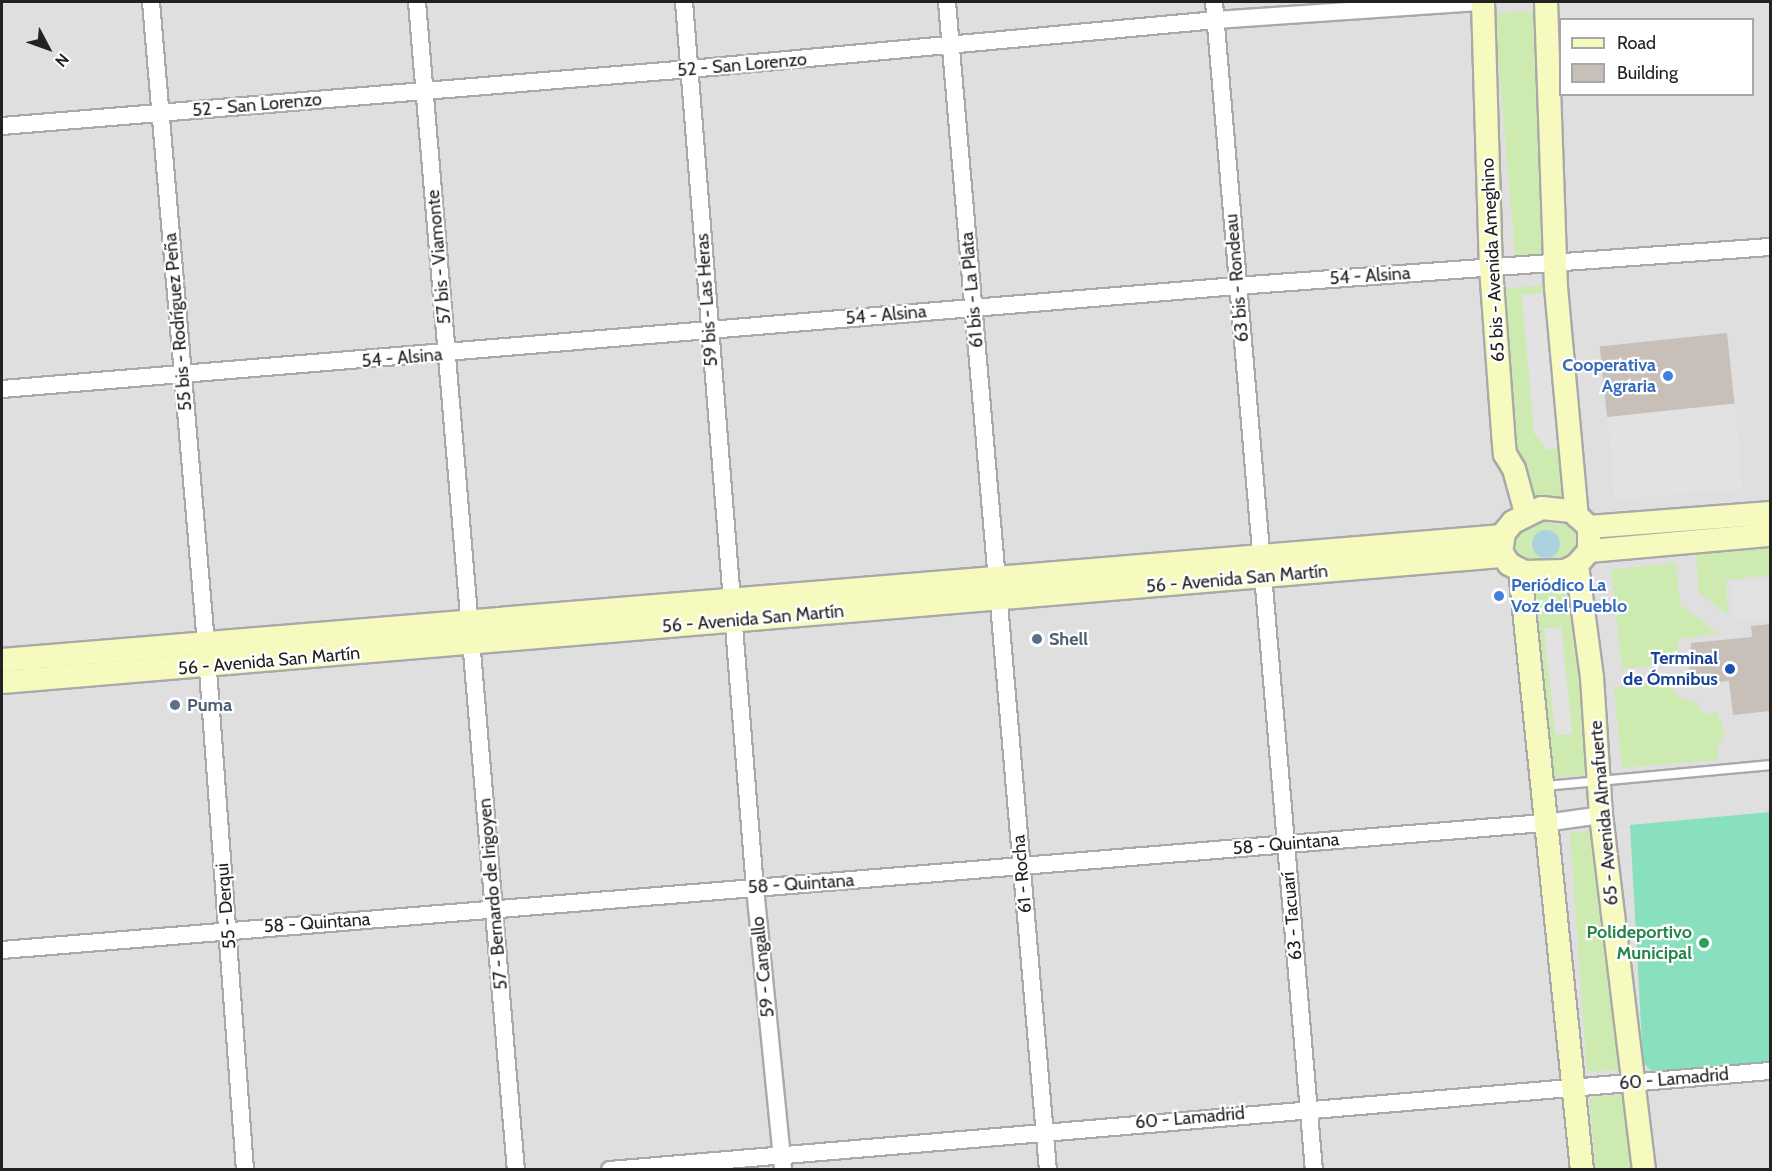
<!DOCTYPE html>
<html>
<head>
<meta charset="utf-8">
<style>
  body { margin:0 }
  #map { position:relative; width:1772px; height:1171px; overflow:hidden; background:#f2efe9; font-family:Cabin,sans-serif }
  div>[style] { position:absolute }
  .residential>* { inset:0; background:#e0dfdf }
  .grass>* { inset:0; background:#cdebb0; transform-origin:0 0 }
  .pitch>* { inset:0; background:#88e0be }
  .parking>* { inset:0; background:#e2e2e2; transform-origin:0 0 }
  .water>* { inset:0; background:#aad3df }
  .round { border-radius:50% }
  .building>* { inset:0; background:#c7bfb8; transform-origin:0 0 }
  .roads { filter:drop-shadow(2px 0 #a9a9a9) drop-shadow(-2px 0 #a9a9a9) drop-shadow(0 2px #a9a9a9) drop-shadow(0 -2px #a9a9a9) }
  .lane>* { height:8px; margin:-4px; padding:0 4px; transform-origin:4px; border-radius:4px; background:#fff }
  .street>* { height:16px; margin:-8px; padding:0 8px; transform-origin:8px; border-radius:8px; background:#fff }
  .secondary>* { height:22px; margin:-11px; padding:0 11px; transform-origin:11px; border-radius:11px; background:#f7fabf }
  .dots>* { width:16px; height:16px; translate:-50% -50%; box-sizing:border-box; border:3px solid #fff; border-radius:50% }
  span { translate:-50% -50%; white-space:nowrap; text-align:center; line-height:1.15; -webkit-text-stroke:4.5px #fff; paint-order:stroke }
  .street-label { font-size:18px; color:#222 }
  .shop-label { font-size:18px; color:#366cbe; font-weight:700 }
  .right { translate:-100% -50%; text-align:right }
  .left { translate:0 -50%; text-align:left }
  .service-label { font-size:18px; color:#4e5e75; font-weight:700 }
  .transit-label { font-size:18px; color:#164399; font-weight:700 }
  .leisure-label { font-size:18px; color:#27864d; font-weight:700 }
  .frame { position:absolute; inset:0; border:3px solid #222; pointer-events:none }
  .legend { position:absolute; left:1559px; top:18px; width:195px; height:78px; box-sizing:border-box; background:#fff; border:2px solid #a7a7a7; margin:0; padding:8px 10px; list-style:none; font-size:18px; color:#222 }
  .legend li { display:flex; align-items:center; gap:12px; height:30px }
  .legend b { width:30px; border:2px solid #a7a7a7 }
  .north { position:absolute; left:18px; top:18px; width:60px; height:60px; -webkit-text-stroke:4px #fff; paint-order:stroke; rotate:131deg; font-size:16px; font-weight:700; line-height:24px; text-align:center; color:#222 }
  .north::after { content:''; display:block; margin:auto; width:21px; height:27px; background:#222; clip-path:polygon(50% 0,100% 100%,50% 72%,0 100%) }
</style>
</head>
<body>
<div id="map">
  <div class="residential">
    <div style="clip-path:polygon(evenodd,2px 2px,1770px 2px,1770px 1169px,2px 1169px,2px 2px,1560px 20px,1752px 20px,1752px 94px,1560px 94px,1560px 20px)"></div>
  </div>
  <div class="grass">
    <div style="left:1537px;top:10px;width:244px;height:43px;rotate:85deg"></div>
    <div style="clip-path:polygon(1546px 285px,1565px 499px,1532px 510px,1511px 448px,1498px 289px)"></div>
    <div style="clip-path:polygon(evenodd,1547px 522px,1568px 526px,1577px 533px,1581px 542px,1575px 556px,1541px 567px,1514px 558px,1510px 545px,1515px 537px,1525px 529px,1547px 522px,1546px 530px,1554px 533px,1560px 544px,1556px 552px,1544px 557px,1536px 553px,1533px 541px,1537px 533px,1546px 530px)"></div>
    <div style="clip-path:polygon(1770px 547px,1770px 575px,1726px 580px,1728px 615px,1699px 593px,1696px 553px)"></div>
    <div style="clip-path:polygon(1676px 562px,1680px 604px,1718px 634px,1677px 639px,1679px 662px,1622px 669px,1611px 570px)"></div>
    <div style="clip-path:polygon(1564px 588px,1600px 762px,1582px 775px,1546px 778px,1528px 592px)"></div>
    <div style="clip-path:polygon(1667px 682px,1681px 699px,1696px 702px,1703px 714px,1717px 712px,1725px 733px,1717px 747px,1718px 760px,1622px 768px,1614px 687px)"></div>
    <div style="left:1606px;top:830px;width:240px;height:36px;rotate:86deg"></div>
    <div style="left:1625px;top:1094px;width:75px;height:36px;rotate:85deg"></div>
  </div>
  <div class="pitch">
    <div style="clip-path:polygon(1770px 812px,1770px 1062px,1652px 1072px,1643px 1062px,1630px 825px)"></div>
  </div>
  <div class="parking">
    <div style="clip-path:polygon(1557px 292px,1570px 447px,1547px 450px,1534px 433px,1522px 295px)"></div>
    <div style="left:1735px;top:404px;width:85px;height:128px;rotate:85deg"></div>
    <div style="left:1770px;top:582px;width:36px;height:39px;rotate:90deg"></div>
    <div style="left:1561px;top:627px;width:107px;height:17px;rotate:84deg"></div>
  </div>
  <div class="water">
    <div class="round" style="left:1532px;top:530px;width:28px;height:28px"></div>
  </div>
  <div class="building">
    <div style="left:1727px;top:333px;width:71px;height:128px;rotate:84deg"></div>
    <div style="clip-path:polygon(1770px 624px,1770px 711px,1733px 715px,1729px 681px,1696px 684px,1689px 672px,1691px 643px,1752px 637px,1751px 626px)"></div>
  </div>
  <div class="roads">
    <div class="lane">
      <div style="left:1545px;top:786px;width:226px;rotate:-5.3deg"></div>
    </div>
    <div class="street">
      <div style="left:151px;top:2px;width:643px;rotate:85.1deg"></div>
      <div style="left:206px;top:643px;width:528px;rotate:85.77deg"></div>
      <div style="left:417px;top:2px;width:1172px;rotate:85.16deg"></div>
      <div style="left:684px;top:2px;width:889px;rotate:85.42deg"></div>
      <div style="left:755px;top:888px;width:283px;rotate:84.3deg"></div>
      <div style="left:947px;top:2px;width:1172px;rotate:85.06deg"></div>
      <div style="left:1214px;top:2px;width:1172px;rotate:85.11deg"></div>
      <div style="left:2px;top:126px;width:690px;rotate:-4.74deg"></div>
      <div style="left:690px;top:69px;width:528px;rotate:-5.32deg"></div>
      <div style="left:1216px;top:20px;width:266px;rotate:-3.9deg"></div>
      <div style="left:2px;top:389px;width:1238px;rotate:-4.77deg"></div>
      <div style="left:1236px;top:286px;width:535px;rotate:-4.18deg"></div>
      <div style="left:2px;top:950px;width:1548px;rotate:-4.71deg"></div>
      <div style="left:1545px;top:823px;width:57px;rotate:-8.1deg"></div>
      <div style="left:610px;top:1170px;width:1164px;rotate:-4.88deg"></div>
    </div>
    <div class="secondary">
      <div style="left:1483px;top:2px;width:266px;rotate:88.3deg"></div>
      <div style="left:1491px;top:268px;width:165px;rotate:85.8deg"></div>
      <div style="left:1503px;top:433px;width:21px;rotate:85deg"></div>
      <div style="left:1505px;top:454px;width:17px;rotate:59deg"></div>
      <div style="left:1514px;top:469px;width:46px;rotate:74.7deg"></div>
      <div style="left:1546px;top:2px;width:285px;rotate:88deg"></div>
      <div style="left:1556px;top:287px;width:230px;rotate:84.8deg"></div>
      <div style="left:1542px;top:508px;width:30px;rotate:6deg"></div>
      <div style="left:1572px;top:511px;width:23px;rotate:43deg"></div>
      <div style="left:1589px;top:527px;width:24px;rotate:90deg"></div>
      <div style="left:1589px;top:551px;width:18px;rotate:131deg"></div>
      <div style="left:1577px;top:565px;width:13px;rotate:153deg"></div>
      <div style="left:1565px;top:571px;width:41px;rotate:178.6deg"></div>
      <div style="left:1524px;top:572px;width:17px;rotate:-152deg"></div>
      <div style="left:1509px;top:564px;width:14px;rotate:-124deg"></div>
      <div style="left:1501px;top:552px;width:19px;rotate:-81deg"></div>
      <div style="left:1504px;top:533px;width:14px;rotate:-51deg"></div>
      <div style="left:1513px;top:522px;width:32px;rotate:-26deg"></div>
      <div style="left:1589px;top:527px;width:182px;rotate:-4.4deg"></div>
      <div style="left:1589px;top:551px;width:182px;rotate:-5.1deg"></div>
      <div style="left:1577px;top:565px;width:113px;rotate:82.4deg"></div>
      <div style="left:1592px;top:677px;width:138px;rotate:86.3deg"></div>
      <div style="left:1601px;top:815px;width:358px;rotate:83.1deg"></div>
      <div style="left:1520px;top:570px;width:603px;rotate:84.1deg"></div>
      <div style="left:2px;top:660px;width:1506px;rotate:-4.72deg"></div>
      <div style="left:2px;top:682px;width:1507px;rotate:-4.8deg"></div>
    </div>
  </div>
  <div class="dots">
    <div style="left:1668px;top:376px;background:#3f7fe0"></div>
    <div style="left:1499px;top:596px;background:#3f7fe0"></div>
    <div style="left:1037px;top:639px;background:#5c6f8a"></div>
    <div style="left:1730px;top:669px;background:#1a4fb4"></div>
    <div style="left:175px;top:705px;background:#5c6f8a"></div>
    <div style="left:1704px;top:943px;background:#2e9e5b"></div>
  </div>
  <div class="street-label">
    <span style="left:742px;top:65px;rotate:-5deg">52 - San Lorenzo</span>
    <span style="left:257px;top:105px;rotate:-5deg">52 - San Lorenzo</span>
    <span style="left:439px;top:257px;rotate:-95deg">57 bis - Viamonte</span>
    <span style="left:1493px;top:260px;rotate:-93deg">65 bis - Avenida Ameghino</span>
    <span style="left:1370px;top:276px;rotate:-4deg">54 - Alsina</span>
    <span style="left:1237px;top:278px;rotate:-95deg">63 bis - Rondeau</span>
    <span style="left:972px;top:290px;rotate:-95deg">61 bis - La Plata</span>
    <span style="left:707px;top:300px;rotate:-94deg">59 bis - Las Heras</span>
    <span style="left:886px;top:315px;rotate:-5deg">54 - Alsina</span>
    <span style="left:178px;top:322px;rotate:-95deg">55 bis - Rodríguez Peña</span>
    <span style="left:402px;top:358px;rotate:-5deg">54 - Alsina</span>
    <span style="left:1237px;top:579px;rotate:-5deg">56 - Avenida San Martín</span>
    <span style="left:753px;top:619px;rotate:-5deg">56 - Avenida San Martín</span>
    <span style="left:269px;top:661px;rotate:-5deg">56 - Avenida San Martín</span>
    <span style="left:1604px;top:813px;rotate:-95deg">65 - Avenida Almafuerte</span>
    <span style="left:1286px;top:844px;rotate:-5deg">58 - Quintana</span>
    <span style="left:1022px;top:874px;rotate:-95deg">61 - Rocha</span>
    <span style="left:801px;top:884px;rotate:-4deg">58 - Quintana</span>
    <span style="left:493px;top:894px;rotate:-95deg">57 - Bernardo de Irigoyen</span>
    <span style="left:226px;top:906px;rotate:-95deg">55 - Derqui</span>
    <span style="left:1292px;top:916px;rotate:-95deg">63 - Tacuarí</span>
    <span style="left:317px;top:923px;rotate:-4deg">58 - Quintana</span>
    <span style="left:763px;top:967px;rotate:-96deg">59 - Cangallo</span>
    <span style="left:1674px;top:1079px;rotate:-5deg">60 - Lamadrid</span>
    <span style="left:1190px;top:1118px;rotate:-5deg">60 - Lamadrid</span>
  </div>
  <div class="shop-label">
    <span class="right" style="left:1656px;top:376px">Cooperativa<br>Agraria</span>
    <span class="left" style="left:1511px;top:596px">Periódico La<br>Voz del Pueblo</span>
  </div>
  <div class="service-label">
    <span class="left" style="left:1049px;top:639px">Shell</span>
    <span class="left" style="left:187px;top:705px">Puma</span>
  </div>
  <div class="transit-label">
    <span class="right" style="left:1718px;top:669px">Terminal<br>de Ómnibus</span>
  </div>
  <div class="leisure-label">
    <span class="right" style="left:1692px;top:943px">Polideportivo<br>Municipal</span>
  </div>
  <div class="frame"></div>
  <ul class="legend">
  <li><b style="height:8px;background:#f7fabf"></b>Road</li>
  <li><b style="height:16px;background:#c7bfb8"></b>Building</li>
  </ul>
  <div class="north">N</div>
</div>
</body>
</html>
